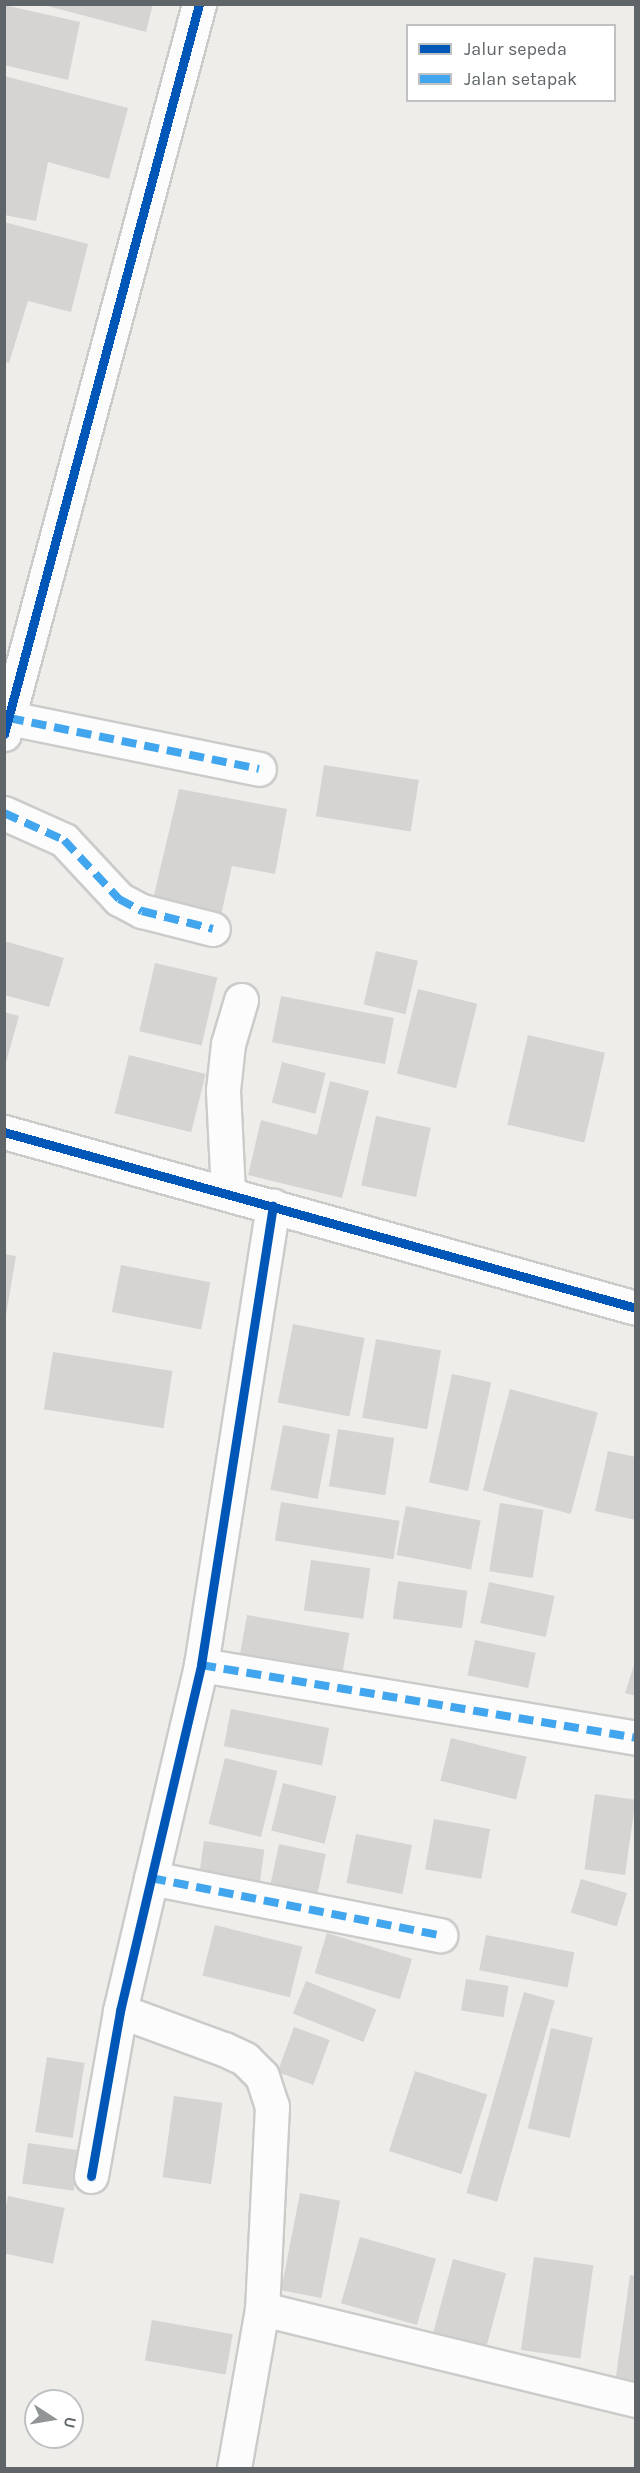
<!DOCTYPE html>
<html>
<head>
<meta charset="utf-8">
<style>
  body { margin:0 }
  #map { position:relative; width:640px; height:2473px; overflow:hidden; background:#efedea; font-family:Karla,sans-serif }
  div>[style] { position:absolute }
  .building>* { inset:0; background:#d6d4d3; transform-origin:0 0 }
  .roads { filter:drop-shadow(2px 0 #cbcbca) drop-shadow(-2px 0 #cbcbca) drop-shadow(0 2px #cbcbca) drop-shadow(0 -2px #cbcbca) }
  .minor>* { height:33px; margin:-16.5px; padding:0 16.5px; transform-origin:16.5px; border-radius:16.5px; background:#fdfcfc }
  .quiet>* { height:8px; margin-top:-4px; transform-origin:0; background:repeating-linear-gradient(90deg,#41a6ee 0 15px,transparent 0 23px) }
  .cycleway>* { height:9px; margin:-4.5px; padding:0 4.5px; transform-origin:4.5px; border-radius:4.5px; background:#0057b8 }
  span { translate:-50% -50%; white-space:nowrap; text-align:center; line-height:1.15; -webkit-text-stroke:5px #fff; paint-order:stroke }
  .frame { position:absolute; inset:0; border:6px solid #5f6568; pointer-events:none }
  .legend { position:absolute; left:406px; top:24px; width:210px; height:78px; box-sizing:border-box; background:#fff; border:2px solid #bfc1c3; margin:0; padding:8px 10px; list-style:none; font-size:18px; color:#5f6568 }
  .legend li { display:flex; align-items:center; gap:12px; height:30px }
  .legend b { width:30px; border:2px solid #bfc1c3 }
  .north { position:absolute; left:24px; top:2389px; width:60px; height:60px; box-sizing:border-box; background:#fff; border:2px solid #bfc1c3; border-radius:50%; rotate:102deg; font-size:16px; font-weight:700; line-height:24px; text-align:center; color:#5f6568 }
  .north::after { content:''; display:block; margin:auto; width:21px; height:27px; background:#919596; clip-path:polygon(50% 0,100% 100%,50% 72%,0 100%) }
</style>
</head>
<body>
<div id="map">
  <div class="building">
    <div style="clip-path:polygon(40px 4px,153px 4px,146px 32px)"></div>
    <div style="clip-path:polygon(4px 5px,80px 22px,68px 80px,4px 65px)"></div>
    <div style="clip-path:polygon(4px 76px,128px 108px,109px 179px,48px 162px,36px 221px,4px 215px)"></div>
    <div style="clip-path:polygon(4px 222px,88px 244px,71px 312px,28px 301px,9px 363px,4px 362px)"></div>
    <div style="left:324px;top:765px;width:96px;height:52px;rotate:9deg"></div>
    <div style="clip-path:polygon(179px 789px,287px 809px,275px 874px,232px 866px,221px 915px,153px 899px)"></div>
    <div style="clip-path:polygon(4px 941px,64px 958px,49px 1007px,4px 995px)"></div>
    <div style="left:376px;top:951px;width:43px;height:55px;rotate:13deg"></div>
    <div style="left:155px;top:963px;width:64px;height:70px;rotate:13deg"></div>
    <div style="left:418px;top:989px;width:61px;height:87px;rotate:14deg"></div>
    <div style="left:281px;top:996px;width:115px;height:47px;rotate:11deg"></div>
    <div style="clip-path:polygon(4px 1012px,19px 1016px,5px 1066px,4px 1065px)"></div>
    <div style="left:528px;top:1035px;width:79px;height:92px;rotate:13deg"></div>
    <div style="left:129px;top:1055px;width:79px;height:60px;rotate:14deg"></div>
    <div style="left:282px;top:1062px;width:45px;height:42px;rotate:14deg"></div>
    <div style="clip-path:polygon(330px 1081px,369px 1091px,342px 1198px,248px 1175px,261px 1120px,317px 1135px)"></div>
    <div style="left:376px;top:1116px;width:56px;height:71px;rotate:12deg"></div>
    <div style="clip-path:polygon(4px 1254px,16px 1256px,6px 1315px,4px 1315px)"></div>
    <div style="left:121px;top:1265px;width:91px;height:48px;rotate:11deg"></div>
    <div style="left:293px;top:1324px;width:73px;height:80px;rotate:11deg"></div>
    <div style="left:376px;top:1339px;width:66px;height:80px;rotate:10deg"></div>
    <div style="left:53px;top:1352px;width:121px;height:58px;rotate:9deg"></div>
    <div style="left:452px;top:1374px;width:40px;height:111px;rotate:12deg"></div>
    <div style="left:510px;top:1389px;width:91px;height:105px;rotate:15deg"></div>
    <div style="left:283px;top:1425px;width:48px;height:66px;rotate:11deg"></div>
    <div style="left:338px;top:1429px;width:57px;height:58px;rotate:9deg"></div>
    <div style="clip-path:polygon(608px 1451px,636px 1457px,636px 1520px,595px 1511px)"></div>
    <div style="left:281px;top:1502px;width:120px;height:39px;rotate:9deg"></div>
    <div style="left:500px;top:1503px;width:44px;height:69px;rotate:9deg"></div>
    <div style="left:406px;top:1506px;width:76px;height:50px;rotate:11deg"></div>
    <div style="left:311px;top:1560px;width:60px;height:51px;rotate:8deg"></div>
    <div style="left:398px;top:1581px;width:70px;height:38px;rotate:8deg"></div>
    <div style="left:489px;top:1582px;width:67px;height:42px;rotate:12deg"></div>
    <div style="left:247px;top:1615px;width:104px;height:47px;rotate:10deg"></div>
    <div style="left:475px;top:1640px;width:62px;height:36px;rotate:12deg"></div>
    <div style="clip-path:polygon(635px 1662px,636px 1662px,636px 1696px,625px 1693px)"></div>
    <div style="left:231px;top:1709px;width:100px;height:38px;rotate:11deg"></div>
    <div style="left:451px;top:1738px;width:78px;height:44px;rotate:14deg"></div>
    <div style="left:225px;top:1758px;width:54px;height:68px;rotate:14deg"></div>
    <div style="left:283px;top:1783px;width:55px;height:49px;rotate:14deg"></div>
    <div style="left:595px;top:1794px;width:41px;height:76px;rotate:8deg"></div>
    <div style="left:434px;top:1819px;width:57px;height:51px;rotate:10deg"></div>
    <div style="left:356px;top:1834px;width:57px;height:50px;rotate:11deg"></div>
    <div style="left:204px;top:1841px;width:61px;height:36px;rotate:8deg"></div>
    <div style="left:279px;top:1844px;width:48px;height:48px;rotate:12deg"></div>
    <div style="left:581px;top:1879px;width:48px;height:35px;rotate:17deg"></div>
    <div style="left:215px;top:1925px;width:90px;height:52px;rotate:14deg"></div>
    <div style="left:327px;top:1933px;width:89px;height:42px;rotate:17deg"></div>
    <div style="left:486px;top:1935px;width:90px;height:36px;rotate:11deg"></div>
    <div style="left:466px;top:1979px;width:43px;height:32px;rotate:9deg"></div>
    <div style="left:306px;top:1981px;width:76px;height:35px;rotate:22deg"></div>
    <div style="left:524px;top:1992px;width:32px;height:209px;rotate:16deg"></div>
    <div style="left:294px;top:2027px;width:38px;height:48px;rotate:20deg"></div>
    <div style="left:551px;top:2028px;width:43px;height:103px;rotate:13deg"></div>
    <div style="left:47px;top:2057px;width:38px;height:76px;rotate:9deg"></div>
    <div style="left:415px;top:2071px;width:76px;height:84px;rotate:18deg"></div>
    <div style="left:174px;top:2096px;width:49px;height:82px;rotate:8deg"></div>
    <div style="left:28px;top:2143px;width:52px;height:41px;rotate:8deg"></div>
    <div style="left:300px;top:2193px;width:41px;height:99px;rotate:11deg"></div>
    <div style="left:8px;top:2196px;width:58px;height:57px;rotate:12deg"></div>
    <div style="left:360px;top:2237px;width:79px;height:69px;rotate:16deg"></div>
    <div style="left:534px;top:2257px;width:60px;height:94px;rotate:8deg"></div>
    <div style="left:453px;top:2259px;width:55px;height:81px;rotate:15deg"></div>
    <div style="clip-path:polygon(630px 2275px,636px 2276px,636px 2386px,615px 2383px)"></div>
    <div style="left:152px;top:2320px;width:82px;height:41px;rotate:10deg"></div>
  </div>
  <div class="roads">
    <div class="minor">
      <div style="left:9px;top:718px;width:255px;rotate:11.5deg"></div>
      <div style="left:4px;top:734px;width:756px;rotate:-75.04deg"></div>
      <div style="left:4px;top:813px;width:66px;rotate:24.2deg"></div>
      <div style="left:64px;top:840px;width:81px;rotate:47deg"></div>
      <div style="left:119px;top:899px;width:26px;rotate:28deg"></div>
      <div style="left:142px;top:911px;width:73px;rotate:14.2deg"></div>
      <div style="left:4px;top:1132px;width:656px;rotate:15.56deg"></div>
      <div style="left:228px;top:1193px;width:103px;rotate:-92.8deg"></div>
      <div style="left:223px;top:1090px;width:46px;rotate:-83.8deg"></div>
      <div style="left:228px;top:1044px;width:46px;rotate:-73.5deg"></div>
      <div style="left:201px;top:1665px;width:441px;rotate:9.5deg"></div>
      <div style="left:151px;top:1878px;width:295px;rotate:11.2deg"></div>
      <div style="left:120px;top:2011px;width:111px;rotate:20.1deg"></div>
      <div style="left:224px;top:2049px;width:23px;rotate:25deg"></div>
      <div style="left:245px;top:2059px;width:24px;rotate:45deg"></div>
      <div style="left:262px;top:2076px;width:32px;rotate:72deg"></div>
      <div style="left:272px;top:2106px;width:203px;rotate:92.8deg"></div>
      <div style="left:91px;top:2176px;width:168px;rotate:-80deg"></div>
      <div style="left:120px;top:2011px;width:355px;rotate:-76.8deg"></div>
      <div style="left:201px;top:1665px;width:465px;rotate:-81.1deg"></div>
      <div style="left:234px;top:2468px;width:161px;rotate:-80deg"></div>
      <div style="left:262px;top:2309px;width:385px;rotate:13.7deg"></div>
    </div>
  </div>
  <div class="quiet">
    <div style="left:9px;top:718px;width:255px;rotate:11.5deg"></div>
    <div style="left:4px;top:813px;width:66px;rotate:24.2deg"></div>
    <div style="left:64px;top:840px;width:81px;rotate:47deg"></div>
    <div style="left:119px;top:899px;width:26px;rotate:28deg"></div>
    <div style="left:142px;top:911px;width:73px;rotate:14.2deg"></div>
    <div style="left:201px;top:1665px;width:441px;rotate:9.5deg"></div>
    <div style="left:151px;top:1878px;width:295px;rotate:11.2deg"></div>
  </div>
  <div class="cycleway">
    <div style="left:4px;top:734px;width:756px;rotate:-75.04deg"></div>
    <div style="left:4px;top:1132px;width:656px;rotate:15.56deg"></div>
    <div style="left:91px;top:2176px;width:168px;rotate:-80deg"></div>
    <div style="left:120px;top:2011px;width:355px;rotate:-76.8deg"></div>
    <div style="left:201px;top:1665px;width:465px;rotate:-81.1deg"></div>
  </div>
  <div class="frame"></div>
  <ul class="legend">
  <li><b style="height:8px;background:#0057b8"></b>Jalur sepeda</li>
  <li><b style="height:8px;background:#41a6ee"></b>Jalan setapak</li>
  </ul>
  <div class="north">U</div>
</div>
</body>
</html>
